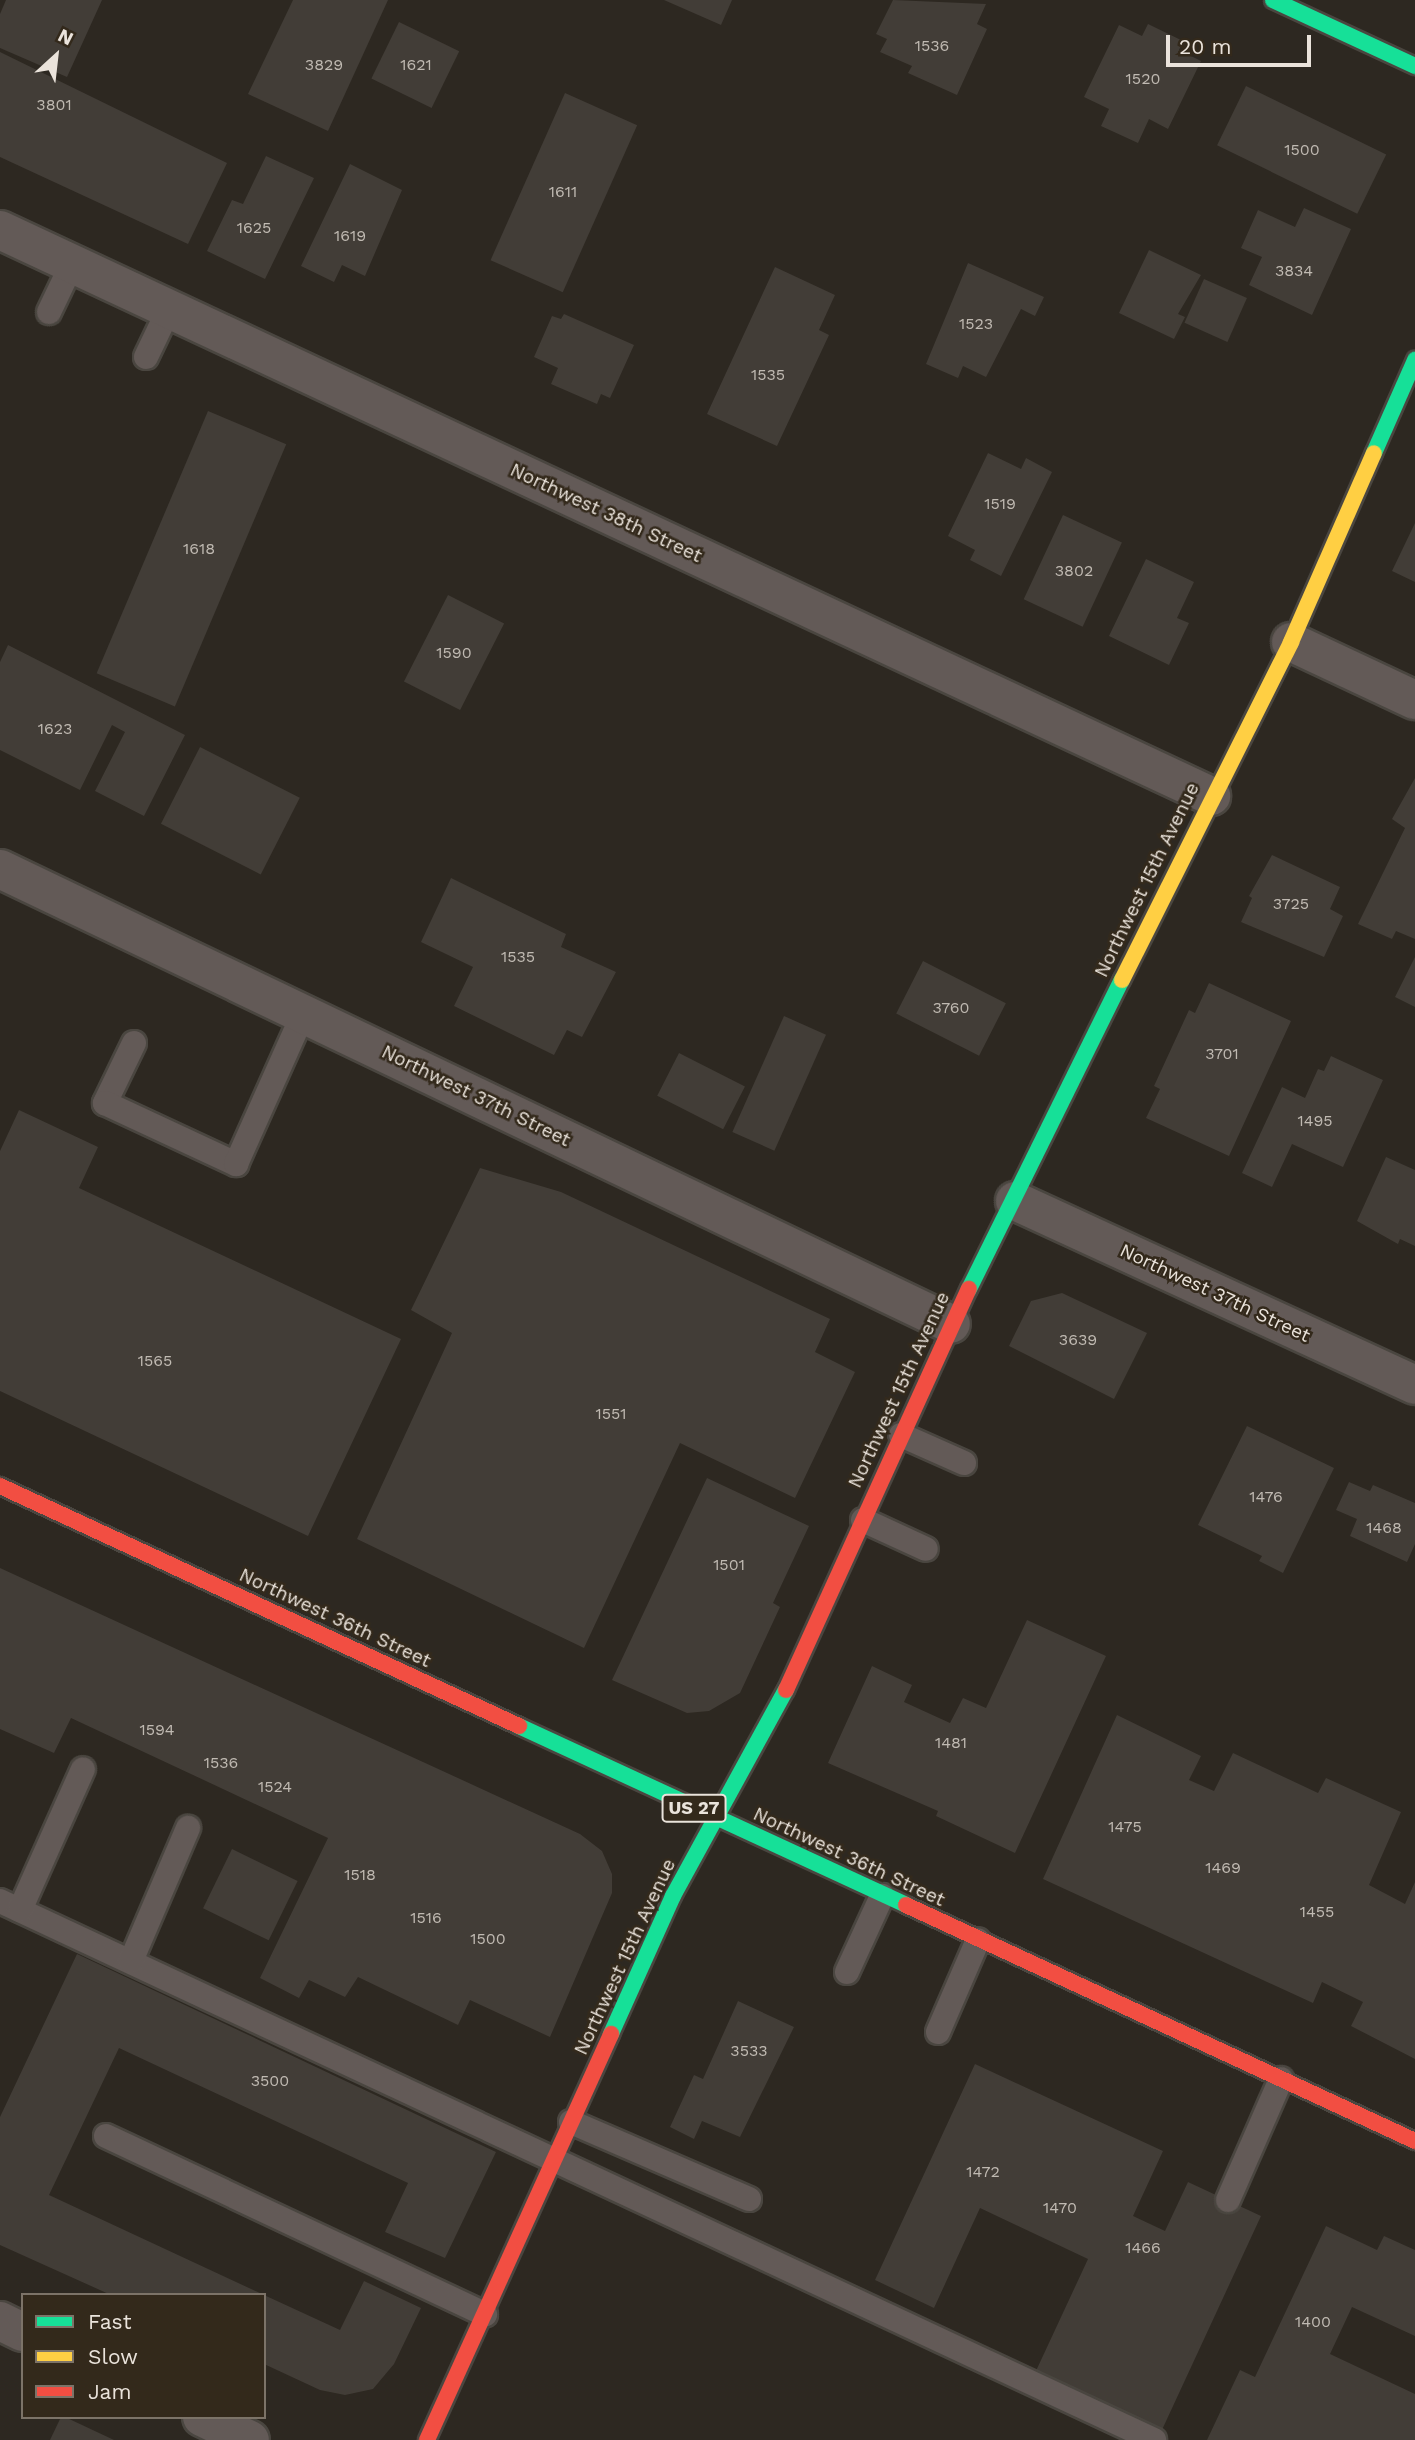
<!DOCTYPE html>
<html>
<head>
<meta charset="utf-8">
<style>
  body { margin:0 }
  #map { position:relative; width:1415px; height:2440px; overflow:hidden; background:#2d2821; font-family:"Work Sans",sans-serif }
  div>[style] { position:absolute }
  .building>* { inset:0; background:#423d37; transform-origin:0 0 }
  .roads { filter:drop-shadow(2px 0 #4a4640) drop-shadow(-2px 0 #4a4640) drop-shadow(0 2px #4a4640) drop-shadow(0 -2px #4a4640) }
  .lane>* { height:24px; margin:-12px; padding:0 12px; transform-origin:12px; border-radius:12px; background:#635a57 }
  .street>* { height:38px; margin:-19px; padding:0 19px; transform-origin:19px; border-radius:19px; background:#635a57 }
  .fast>* { height:16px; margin:-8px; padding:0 8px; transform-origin:8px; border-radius:8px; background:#16e098 }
  .slow>* { height:16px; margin:-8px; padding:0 8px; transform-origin:8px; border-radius:8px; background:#ffcf43 }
  .jam>* { height:16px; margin:-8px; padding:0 8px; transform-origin:8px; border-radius:8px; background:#f24e42 }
  span { translate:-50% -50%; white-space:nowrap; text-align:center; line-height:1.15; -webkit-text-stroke:5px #33291b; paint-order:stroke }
  .number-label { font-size:16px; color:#c0bab2 }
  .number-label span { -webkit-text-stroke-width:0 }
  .shield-label span { padding:2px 5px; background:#33291b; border:2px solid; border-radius:5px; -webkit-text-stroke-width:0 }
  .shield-label { font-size:18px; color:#eae3db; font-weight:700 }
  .street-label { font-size:19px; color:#eae3db }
  .legend { position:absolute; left:21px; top:2293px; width:245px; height:126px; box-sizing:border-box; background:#33291b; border:2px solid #7c7368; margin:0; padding:9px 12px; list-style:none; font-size:21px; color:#eae3db }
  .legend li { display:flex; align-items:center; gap:14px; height:35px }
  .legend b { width:35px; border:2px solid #7c7368 }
  .north { position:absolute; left:21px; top:21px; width:70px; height:70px; -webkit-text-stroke:5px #33291b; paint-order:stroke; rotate:27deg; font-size:19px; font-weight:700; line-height:28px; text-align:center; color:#eae3db }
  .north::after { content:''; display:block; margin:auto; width:24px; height:32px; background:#eae3db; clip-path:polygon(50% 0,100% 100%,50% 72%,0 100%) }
  .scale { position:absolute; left:1166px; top:35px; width:145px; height:32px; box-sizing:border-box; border:4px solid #eae3db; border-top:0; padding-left:9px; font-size:21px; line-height:24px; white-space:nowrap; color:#eae3db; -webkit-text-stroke:5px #33291b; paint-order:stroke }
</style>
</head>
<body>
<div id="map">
  <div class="building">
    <div style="clip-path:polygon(6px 0,102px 0,67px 77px,0 48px,0 14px)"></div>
    <div style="clip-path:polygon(293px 0,388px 0,328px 131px,248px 94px)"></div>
    <div style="clip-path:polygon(664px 0,732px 0,721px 25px)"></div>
    <div style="clip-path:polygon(893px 0,986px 4px,977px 24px,987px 29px,957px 95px,908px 73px,912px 66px,880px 52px,887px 39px,876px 34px)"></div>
    <div style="left:399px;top:22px;width:67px;height:63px;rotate:26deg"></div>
    <div style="clip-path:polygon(1148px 24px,1183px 41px,1179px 50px,1201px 61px,1168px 129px,1149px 119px,1138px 143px,1101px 126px,1109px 109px,1084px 97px,1119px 25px,1142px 36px)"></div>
    <div style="clip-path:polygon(0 52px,227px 163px,188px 244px,0 157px)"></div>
    <div style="left:1246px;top:86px;width:156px;height:66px;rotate:26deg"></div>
    <div style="left:565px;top:93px;width:79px;height:183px;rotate:24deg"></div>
    <div style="clip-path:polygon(266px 156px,314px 178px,265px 279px,207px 251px,232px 200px,243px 204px)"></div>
    <div style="clip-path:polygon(350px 164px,402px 190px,365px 276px,342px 265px,334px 282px,301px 266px)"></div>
    <div style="clip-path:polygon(1304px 208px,1351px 229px,1312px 315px,1249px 285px,1262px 257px,1241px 248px,1258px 210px,1295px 227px)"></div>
    <div style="clip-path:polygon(1149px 250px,1201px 275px,1178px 314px,1185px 317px,1174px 339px,1119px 313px)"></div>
    <div style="clip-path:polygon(968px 263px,1044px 297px,1035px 316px,1021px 309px,986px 377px,963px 366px,958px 378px,926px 364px)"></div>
    <div style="clip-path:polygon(775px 267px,835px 295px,819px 330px,829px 335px,777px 446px,707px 414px)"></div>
    <div style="left:1204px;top:279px;width:47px;height:48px;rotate:24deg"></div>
    <div style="clip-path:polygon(564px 314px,634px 345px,610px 398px,601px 394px,597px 404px,551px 384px,558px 368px,534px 357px,552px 316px,561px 319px)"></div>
    <div style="left:208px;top:411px;width:85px;height:285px;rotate:23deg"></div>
    <div style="clip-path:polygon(988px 453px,1021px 469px,1026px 458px,1052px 472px,1001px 576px,970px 560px,975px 550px,948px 536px)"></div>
    <div style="left:1063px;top:515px;width:65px;height:93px;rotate:25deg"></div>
    <div style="clip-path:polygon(1415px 523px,1415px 582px,1392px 571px)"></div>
    <div style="clip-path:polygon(1146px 559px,1194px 582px,1177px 618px,1189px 623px,1169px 665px,1109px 636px)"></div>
    <div style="left:448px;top:595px;width:63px;height:97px;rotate:27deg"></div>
    <div style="clip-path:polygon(8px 645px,185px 735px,144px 816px,95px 791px,125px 732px,112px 725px,80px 790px,0 750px,0 662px)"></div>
    <div style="left:200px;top:747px;width:112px;height:86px;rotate:27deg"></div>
    <div style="clip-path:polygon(1415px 778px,1415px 939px,1396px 931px,1392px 939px,1358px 924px,1405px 828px,1392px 819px)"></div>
    <div style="clip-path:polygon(1272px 855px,1340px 887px,1330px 909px,1343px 916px,1324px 957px,1241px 922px,1252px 898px,1249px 896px)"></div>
    <div style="clip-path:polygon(451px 878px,566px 934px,561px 947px,616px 972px,582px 1037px,567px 1030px,554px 1055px,454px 1006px,473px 967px,421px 942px)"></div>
    <div style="clip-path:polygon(1415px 957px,1415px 1007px,1395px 997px)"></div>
    <div style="left:923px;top:961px;width:93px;height:59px;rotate:27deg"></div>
    <div style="clip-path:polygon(1209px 983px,1291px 1021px,1229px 1156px,1146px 1118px,1160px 1089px,1154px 1086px,1189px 1010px,1195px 1013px)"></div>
    <div style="left:784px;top:1016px;width:46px;height:127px;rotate:24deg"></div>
    <div style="left:679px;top:1053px;width:74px;height:48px;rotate:27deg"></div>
    <div style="clip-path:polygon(1331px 1056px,1383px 1080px,1343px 1167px,1292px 1144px,1272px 1187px,1242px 1173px,1282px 1087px,1305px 1098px,1318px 1069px,1324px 1071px)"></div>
    <div style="clip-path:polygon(19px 1110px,98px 1147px,79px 1188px,401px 1339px,308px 1536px,0 1391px,0 1151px)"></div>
    <div style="clip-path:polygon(1386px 1157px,1415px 1170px,1415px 1246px,1400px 1239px,1398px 1244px,1357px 1221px)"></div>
    <div style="clip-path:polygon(480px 1168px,561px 1192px,830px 1319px,815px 1352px,855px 1372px,795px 1498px,680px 1443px,584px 1648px,357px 1539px,452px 1333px,411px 1310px)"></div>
    <div style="clip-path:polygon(1062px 1293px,1147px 1333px,1114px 1399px,1009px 1346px,1031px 1301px)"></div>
    <div style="clip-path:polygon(1247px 1426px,1334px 1468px,1283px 1573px,1259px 1561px,1262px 1556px,1198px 1525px)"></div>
    <div style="clip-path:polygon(707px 1478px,809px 1526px,773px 1603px,780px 1607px,740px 1693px,709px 1711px,687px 1713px,612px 1680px)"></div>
    <div style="clip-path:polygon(1349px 1482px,1370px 1491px,1373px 1485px,1415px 1503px,1415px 1544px,1407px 1562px,1350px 1536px,1357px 1519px,1336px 1510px)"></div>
    <div style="clip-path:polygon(0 1568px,580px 1834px,602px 1851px,612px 1874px,612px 1893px,550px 2037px,470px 2000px,458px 2025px,358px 1977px,345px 1997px,309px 1980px,299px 1998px,260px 1978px,328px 1838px,71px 1718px,54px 1753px,0 1729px)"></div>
    <div style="clip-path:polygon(1027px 1620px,1106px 1656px,1015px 1853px,936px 1816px,938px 1811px,828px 1763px,872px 1666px,912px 1685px,904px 1702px,950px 1723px,963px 1698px,986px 1708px)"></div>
    <div style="clip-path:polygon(1117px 1715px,1201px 1756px,1189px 1780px,1214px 1791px,1233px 1753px,1318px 1793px,1326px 1778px,1401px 1812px,1369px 1885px,1405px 1904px,1415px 1882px,1415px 2059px,1351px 2026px,1363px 2002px,1322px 1982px,1313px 2003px,1043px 1879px)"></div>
    <div style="left:232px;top:1849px;width:73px;height:66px;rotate:26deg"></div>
    <div style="clip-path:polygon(77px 1954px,496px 2152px,445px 2258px,385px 2232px,408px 2183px,119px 2048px,49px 2195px,264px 2295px,111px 2295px,0 2245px,0 2117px)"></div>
    <div style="clip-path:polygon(738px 2001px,794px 2027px,740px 2137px,702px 2121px,694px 2139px,670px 2127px,694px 2075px,703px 2079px)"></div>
    <div style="clip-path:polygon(975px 2064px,1163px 2151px,1133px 2216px,1165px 2231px,1188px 2182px,1261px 2216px,1161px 2432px,1035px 2373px,1088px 2259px,980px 2208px,934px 2308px,875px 2280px)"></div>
    <div style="clip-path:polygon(1326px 2226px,1377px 2250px,1384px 2236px,1415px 2250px,1415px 2336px,1352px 2307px,1330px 2354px,1415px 2394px,1415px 2440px,1207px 2440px,1240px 2370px,1255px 2377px)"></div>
    <div style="clip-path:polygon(364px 2281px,421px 2308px,394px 2364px,373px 2389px,345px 2395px,320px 2390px,264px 2364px,264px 2295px,340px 2330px)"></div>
    <div style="clip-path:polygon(61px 2417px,65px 2417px,114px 2440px,50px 2440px)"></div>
  </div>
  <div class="roads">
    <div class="lane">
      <div style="left:49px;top:312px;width:53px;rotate:-64.4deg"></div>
      <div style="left:146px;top:357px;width:53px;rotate:-64.4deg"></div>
      <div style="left:134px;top:1043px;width:67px;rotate:115.8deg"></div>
      <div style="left:105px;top:1103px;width:145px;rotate:25deg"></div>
      <div style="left:236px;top:1164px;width:164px;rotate:-65.9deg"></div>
      <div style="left:901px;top:1435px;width:69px;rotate:24deg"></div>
      <div style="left:863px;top:1520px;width:69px;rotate:24.7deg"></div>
      <div style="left:0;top:1901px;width:1274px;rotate:25.04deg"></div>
      <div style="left:20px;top:1910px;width:154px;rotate:-65.9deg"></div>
      <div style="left:131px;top:1961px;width:145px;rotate:-66.8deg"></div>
      <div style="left:847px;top:1972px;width:84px;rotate:-65.3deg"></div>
      <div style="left:938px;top:2032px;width:100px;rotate:-66.5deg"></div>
      <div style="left:571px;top:2122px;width:194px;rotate:23.4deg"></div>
      <div style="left:106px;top:2136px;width:419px;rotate:25.2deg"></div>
      <div style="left:1228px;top:2200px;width:132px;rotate:-66.3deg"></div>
    </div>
    <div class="street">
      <div style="left:0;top:230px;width:1337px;rotate:25.05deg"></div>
      <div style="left:1291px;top:642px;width:137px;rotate:25.1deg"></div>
      <div style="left:0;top:869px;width:1054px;rotate:25.57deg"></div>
      <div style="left:1015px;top:1201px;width:440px;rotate:24.7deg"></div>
      <div style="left:0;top:2321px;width:25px;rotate:26deg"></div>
      <div style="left:202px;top:2417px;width:53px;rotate:25.6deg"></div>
    </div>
    <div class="fast">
      <div style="left:1273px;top:0;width:157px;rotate:24.9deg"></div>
      <div style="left:1374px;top:453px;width:102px;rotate:-66.2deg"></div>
      <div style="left:969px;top:1289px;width:345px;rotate:-63.7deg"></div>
      <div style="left:519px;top:1726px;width:426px;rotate:24.8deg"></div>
      <div style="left:611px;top:2034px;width:151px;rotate:-65.8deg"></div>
      <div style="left:673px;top:1896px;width:235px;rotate:-61.3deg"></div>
    </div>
    <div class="slow">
      <div style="left:1122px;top:980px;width:378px;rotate:-63.4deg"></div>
      <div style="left:1291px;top:642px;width:206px;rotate:-66.3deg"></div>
    </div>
    <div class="jam">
      <div style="left:0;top:1486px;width:572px;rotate:24.82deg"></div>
      <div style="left:786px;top:1690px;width:441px;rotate:-65.5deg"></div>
      <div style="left:906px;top:1905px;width:561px;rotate:24.87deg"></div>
      <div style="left:427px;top:2440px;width:446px;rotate:-65.6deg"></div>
    </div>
  </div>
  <div class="number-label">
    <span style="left:932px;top:46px">1536</span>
    <span style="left:324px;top:65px">3829</span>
    <span style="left:416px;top:65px">1621</span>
    <span style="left:1143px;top:79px">1520</span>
    <span style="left:54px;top:105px">3801</span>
    <span style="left:1302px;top:150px">1500</span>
    <span style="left:563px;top:192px">1611</span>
    <span style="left:254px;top:228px">1625</span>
    <span style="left:350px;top:236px">1619</span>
    <span style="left:1294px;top:271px">3834</span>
    <span style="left:976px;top:324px">1523</span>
    <span style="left:768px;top:375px">1535</span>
    <span style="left:1000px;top:504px">1519</span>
    <span style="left:199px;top:549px">1618</span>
    <span style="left:1074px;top:571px">3802</span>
    <span style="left:454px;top:653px">1590</span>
    <span style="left:55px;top:729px">1623</span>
    <span style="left:1291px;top:904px">3725</span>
    <span style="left:518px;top:957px">1535</span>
    <span style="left:951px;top:1008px">3760</span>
    <span style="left:1222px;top:1054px">3701</span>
    <span style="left:1315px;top:1121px">1495</span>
    <span style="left:1078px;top:1340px">3639</span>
    <span style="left:155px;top:1361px">1565</span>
    <span style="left:611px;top:1414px">1551</span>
    <span style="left:1266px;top:1497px">1476</span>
    <span style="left:1384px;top:1528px">1468</span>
    <span style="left:729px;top:1565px">1501</span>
    <span style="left:157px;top:1730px">1594</span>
    <span style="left:951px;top:1743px">1481</span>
    <span style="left:221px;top:1763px">1536</span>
    <span style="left:275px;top:1787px">1524</span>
    <span style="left:1125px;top:1827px">1475</span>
    <span style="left:1223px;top:1868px">1469</span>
    <span style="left:360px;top:1875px">1518</span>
    <span style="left:1317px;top:1912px">1455</span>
    <span style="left:426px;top:1918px">1516</span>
    <span style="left:488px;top:1939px">1500</span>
    <span style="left:749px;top:2051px">3533</span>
    <span style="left:270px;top:2081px">3500</span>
    <span style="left:983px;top:2172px">1472</span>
    <span style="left:1060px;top:2208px">1470</span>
    <span style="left:1143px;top:2248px">1466</span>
    <span style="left:1313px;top:2322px">1400</span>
  </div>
  <div class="shield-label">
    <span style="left:694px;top:1808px">US 27</span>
  </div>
  <div class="street-label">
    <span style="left:606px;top:513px;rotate:25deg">Northwest 38th Street</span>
    <span style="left:1147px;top:880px;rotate:-64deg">Northwest 15th Avenue</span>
    <span style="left:476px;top:1096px;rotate:26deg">Northwest 37th Street</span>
    <span style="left:1215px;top:1293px;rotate:25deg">Northwest 37th Street</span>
    <span style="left:899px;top:1390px;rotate:-65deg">Northwest 15th Avenue</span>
    <span style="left:335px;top:1618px;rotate:25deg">Northwest 36th Street</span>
    <span style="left:849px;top:1857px;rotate:25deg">Northwest 36th Street</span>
    <span style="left:625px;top:1957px;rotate:-65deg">Northwest 15th Avenue</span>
  </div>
  <ul class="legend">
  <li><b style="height:9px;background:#16e098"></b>Fast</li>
  <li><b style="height:9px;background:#ffcf43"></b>Slow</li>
  <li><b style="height:9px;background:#f24e42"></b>Jam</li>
  </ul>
  <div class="north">N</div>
  <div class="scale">20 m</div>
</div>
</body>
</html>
